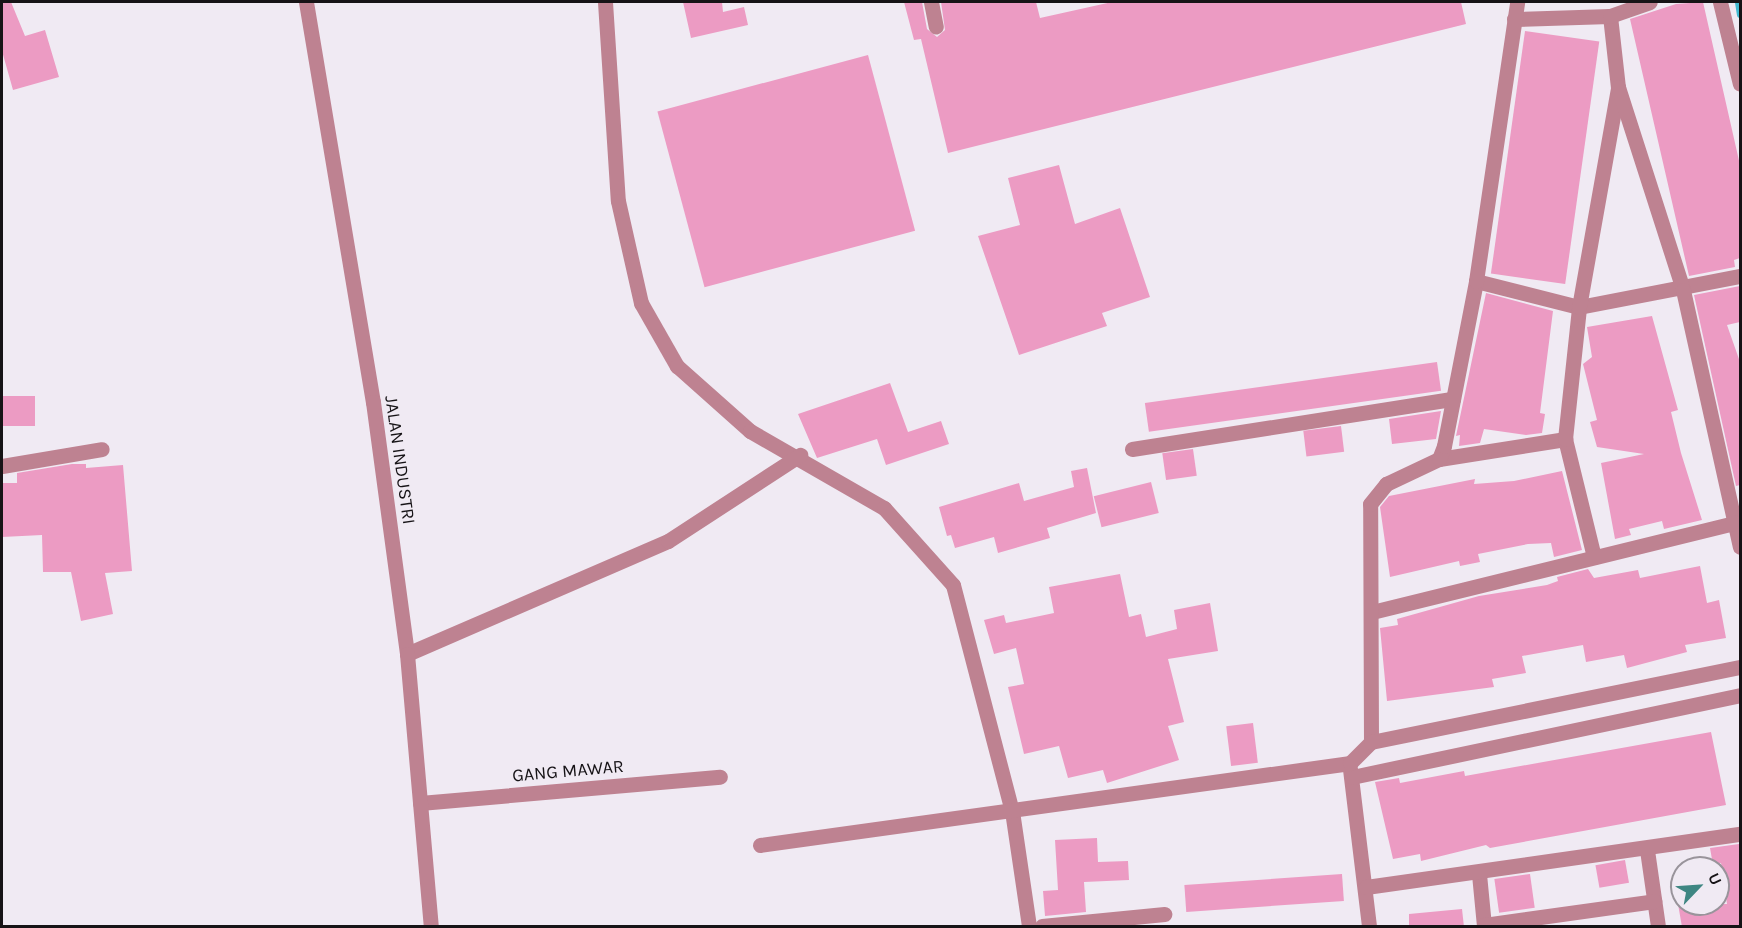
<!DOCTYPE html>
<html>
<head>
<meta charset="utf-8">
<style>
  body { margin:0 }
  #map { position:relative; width:1742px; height:928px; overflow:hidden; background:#f0eaf3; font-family:Karla,sans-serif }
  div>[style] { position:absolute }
  .stream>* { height:7px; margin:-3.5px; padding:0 3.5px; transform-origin:3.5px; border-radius:3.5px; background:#41b9d0 }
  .building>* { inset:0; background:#ec9bc3; transform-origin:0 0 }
  .minor>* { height:15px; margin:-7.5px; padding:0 7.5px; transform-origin:7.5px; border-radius:7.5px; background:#be8291 }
  .tertiary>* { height:15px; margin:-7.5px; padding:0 7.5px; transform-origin:7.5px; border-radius:7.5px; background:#be8291 }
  span { translate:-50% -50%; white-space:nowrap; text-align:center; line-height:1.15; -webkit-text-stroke:4.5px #f0eaf3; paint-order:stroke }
  .street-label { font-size:18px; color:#161316 }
  .frame { position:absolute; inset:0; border:3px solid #161316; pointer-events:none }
  .north { position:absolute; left:1670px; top:856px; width:60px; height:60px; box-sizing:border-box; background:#f0eaf3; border:2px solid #99949b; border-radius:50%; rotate:65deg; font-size:16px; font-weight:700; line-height:24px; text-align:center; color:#161316 }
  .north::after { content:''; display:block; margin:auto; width:21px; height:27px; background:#3e8682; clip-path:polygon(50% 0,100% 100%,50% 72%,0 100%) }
</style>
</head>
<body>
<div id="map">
  <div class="stream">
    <div style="left:1738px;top:2px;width:12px;rotate:81deg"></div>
  </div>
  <div class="building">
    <div style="clip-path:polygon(2px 2px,11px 2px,25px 36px,45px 30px,59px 77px,13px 90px,2px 51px)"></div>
    <div style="clip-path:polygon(683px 2px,722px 2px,723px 12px,744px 7px,748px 25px,691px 38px)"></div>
    <div style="clip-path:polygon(904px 2px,922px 2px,927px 29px,937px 37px,945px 30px,941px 2px,1036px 2px,1040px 18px,1112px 2px,1461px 2px,1466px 24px,948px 153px,921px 39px,914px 40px)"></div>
    <div style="clip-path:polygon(1703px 2px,1740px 165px,1740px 258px,1734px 260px,1735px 267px,1689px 276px,1630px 19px,1676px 4px)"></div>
    <div style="left:1525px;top:31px;width:75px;height:245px;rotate:8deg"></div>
    <div style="left:868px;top:55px;width:182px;height:218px;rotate:75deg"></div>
    <div style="clip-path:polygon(1059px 165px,1075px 224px,1120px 208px,1150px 297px,1102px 313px,1107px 326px,1019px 355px,978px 236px,1020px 225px,1008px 178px)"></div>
    <div style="clip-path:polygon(1740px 286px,1740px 322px,1727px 325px,1740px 362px,1740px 485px,1736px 486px,1694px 295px)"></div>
    <div style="clip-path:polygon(1486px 293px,1553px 311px,1540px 413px,1545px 414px,1542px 433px,1526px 435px,1484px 429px,1480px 443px,1459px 446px,1460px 435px,1456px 436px)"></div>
    <div style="clip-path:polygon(1652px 316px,1678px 410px,1671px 412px,1681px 453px,1702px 520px,1664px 529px,1662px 521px,1629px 529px,1631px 535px,1615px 539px,1601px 463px,1644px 454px,1597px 447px,1590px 422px,1597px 420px,1583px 364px,1592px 357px,1587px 327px)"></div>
    <div style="left:1437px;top:362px;width:29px;height:295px;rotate:82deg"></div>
    <div style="clip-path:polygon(890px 383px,908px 432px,941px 421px,949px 444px,886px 465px,877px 439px,817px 458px,798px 414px)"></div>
    <div style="left:2px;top:396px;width:33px;height:30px"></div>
    <div style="clip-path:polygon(1441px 411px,1436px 439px,1392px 444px,1389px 419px)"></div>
    <div style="left:1341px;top:426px;width:26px;height:38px;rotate:83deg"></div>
    <div style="left:1193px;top:449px;width:27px;height:31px;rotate:82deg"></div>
    <div style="clip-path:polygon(72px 464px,86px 464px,86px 468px,123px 465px,132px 571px,105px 573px,113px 614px,81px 621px,71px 572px,43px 572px,42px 535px,2px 537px,2px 483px,17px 483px,17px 473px)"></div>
    <div style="clip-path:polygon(1087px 468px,1096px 513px,1047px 528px,1050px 538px,998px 553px,994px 537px,955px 548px,951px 535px,947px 536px,939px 507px,1019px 483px,1024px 501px,1074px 487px,1071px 471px)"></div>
    <div style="clip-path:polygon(1562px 471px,1582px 550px,1554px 557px,1551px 543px,1528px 544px,1478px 554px,1480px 562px,1460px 566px,1459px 561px,1390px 577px,1380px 507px,1389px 496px,1475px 479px,1474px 484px,1514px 481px)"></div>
    <div style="left:1151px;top:482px;width:32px;height:59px;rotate:76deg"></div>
    <div style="clip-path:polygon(1700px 566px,1707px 603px,1719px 600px,1726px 638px,1685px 645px,1687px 652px,1627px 668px,1624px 655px,1586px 662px,1583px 645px,1522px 656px,1526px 673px,1492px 679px,1494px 687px,1387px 701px,1380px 628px,1398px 625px,1397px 619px,1479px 596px,1547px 585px,1558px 581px,1557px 577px,1588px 569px,1594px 578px,1638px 570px,1640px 578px)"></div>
    <div style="clip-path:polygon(1120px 574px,1129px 617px,1141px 614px,1146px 637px,1177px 629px,1174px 610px,1210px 603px,1218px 651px,1168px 659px,1184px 722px,1168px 726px,1179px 760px,1107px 783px,1103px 770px,1068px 778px,1059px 746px,1024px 754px,1008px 687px,1024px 684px,1016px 648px,994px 654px,984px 620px,1004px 615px,1006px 623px,1054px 613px,1049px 587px)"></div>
    <div style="left:1253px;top:723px;width:40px;height:27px;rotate:83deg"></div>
    <div style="clip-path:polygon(1711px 732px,1726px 805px,1490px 848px,1486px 845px,1421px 861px,1420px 854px,1393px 859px,1375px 782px,1399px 778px,1400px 783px,1464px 771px,1465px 776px)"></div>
    <div style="clip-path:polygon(1097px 838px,1098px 862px,1128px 861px,1129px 880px,1084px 882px,1086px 912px,1045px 916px,1043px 891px,1058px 890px,1055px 840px)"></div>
    <div style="clip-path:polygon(1739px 844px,1740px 927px,1682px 927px,1678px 904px,1727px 904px,1721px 863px,1713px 865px,1710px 848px)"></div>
    <div style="left:1625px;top:860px;width:23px;height:30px;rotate:80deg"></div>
    <div style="left:1342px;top:874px;width:27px;height:158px;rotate:86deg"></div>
    <div style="left:1530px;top:874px;width:34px;height:36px;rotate:82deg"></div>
    <div style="clip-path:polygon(1462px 909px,1464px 927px,1409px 927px,1409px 914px)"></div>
  </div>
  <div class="minor">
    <div style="left:605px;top:2px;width:199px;rotate:86.3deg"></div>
    <div style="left:618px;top:201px;width:105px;rotate:77.3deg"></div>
    <div style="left:641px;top:303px;width:73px;rotate:60.3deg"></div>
    <div style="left:677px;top:366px;width:98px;rotate:41.7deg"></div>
    <div style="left:750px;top:431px;width:155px;rotate:29.9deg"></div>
    <div style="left:884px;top:508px;width:103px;rotate:48.1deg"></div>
    <div style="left:953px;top:585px;width:234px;rotate:75.4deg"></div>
    <div style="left:1012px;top:811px;width:116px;rotate:81.6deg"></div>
    <div style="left:931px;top:2px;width:25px;rotate:79deg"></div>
    <div style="left:1720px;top:2px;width:84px;rotate:76.3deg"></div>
    <div style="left:1610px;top:16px;width:71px;rotate:83.6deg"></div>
    <div style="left:1514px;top:19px;width:96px;rotate:-1.8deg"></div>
    <div style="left:1610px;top:16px;width:42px;rotate:-19.3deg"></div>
    <div style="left:1476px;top:281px;width:106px;rotate:14.2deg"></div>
    <div style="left:1579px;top:307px;width:164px;rotate:-10.9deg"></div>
    <div style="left:1132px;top:449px;width:325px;rotate:-8.9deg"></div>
    <div style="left:1439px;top:459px;width:128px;rotate:-9deg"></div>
    <div style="left:2px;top:466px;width:101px;rotate:-9.6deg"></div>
    <div style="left:1594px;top:557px;width:122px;rotate:-103.8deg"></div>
    <div style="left:1565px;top:439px;width:133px;rotate:-83.9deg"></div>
    <div style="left:1579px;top:307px;width:223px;rotate:-79.9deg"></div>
    <div style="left:1618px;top:87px;width:213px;rotate:72.2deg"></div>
    <div style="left:1683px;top:290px;width:263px;rotate:77.5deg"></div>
    <div style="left:1372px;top:612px;width:374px;rotate:-13.8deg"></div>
    <div style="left:407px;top:654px;width:284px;rotate:-23.4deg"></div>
    <div style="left:668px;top:541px;width:158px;rotate:-33.1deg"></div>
    <div style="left:1371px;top:742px;width:238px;rotate:-90.2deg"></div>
    <div style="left:1370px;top:504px;width:26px;rotate:-51deg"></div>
    <div style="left:1386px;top:484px;width:59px;rotate:-25.3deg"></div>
    <div style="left:1439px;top:459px;width:14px;rotate:-69deg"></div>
    <div style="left:1444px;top:446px;width:168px;rotate:-79deg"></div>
    <div style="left:1476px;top:281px;width:282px;rotate:-81.6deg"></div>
    <div style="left:1350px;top:769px;width:158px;rotate:83.1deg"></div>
    <div style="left:1352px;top:777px;width:397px;rotate:-11.9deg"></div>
    <div style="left:420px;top:803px;width:301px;rotate:-5deg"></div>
    <div style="left:760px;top:845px;width:596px;rotate:-7.91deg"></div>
    <div style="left:1350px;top:763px;width:30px;rotate:-45deg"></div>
    <div style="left:1371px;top:742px;width:377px;rotate:-11.5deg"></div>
    <div style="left:1647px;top:850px;width:77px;rotate:81.8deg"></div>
    <div style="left:1479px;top:874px;width:52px;rotate:84.5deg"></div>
    <div style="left:1366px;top:887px;width:378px;rotate:-8.1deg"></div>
    <div style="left:1484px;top:925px;width:172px;rotate:-8deg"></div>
    <div style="left:1042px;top:926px;width:123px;rotate:-5.6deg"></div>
  </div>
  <div class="tertiary">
    <div style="left:306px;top:2px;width:406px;rotate:80.5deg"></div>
    <div style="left:373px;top:402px;width:254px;rotate:82.3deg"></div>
    <div style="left:407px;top:654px;width:273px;rotate:85deg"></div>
  </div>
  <div class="street-label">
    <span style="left:400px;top:460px;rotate:82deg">JALAN INDUSTRI</span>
    <span style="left:568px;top:771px;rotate:-5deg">GANG MAWAR</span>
  </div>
  <div class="frame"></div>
  <div class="north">U</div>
</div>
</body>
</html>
